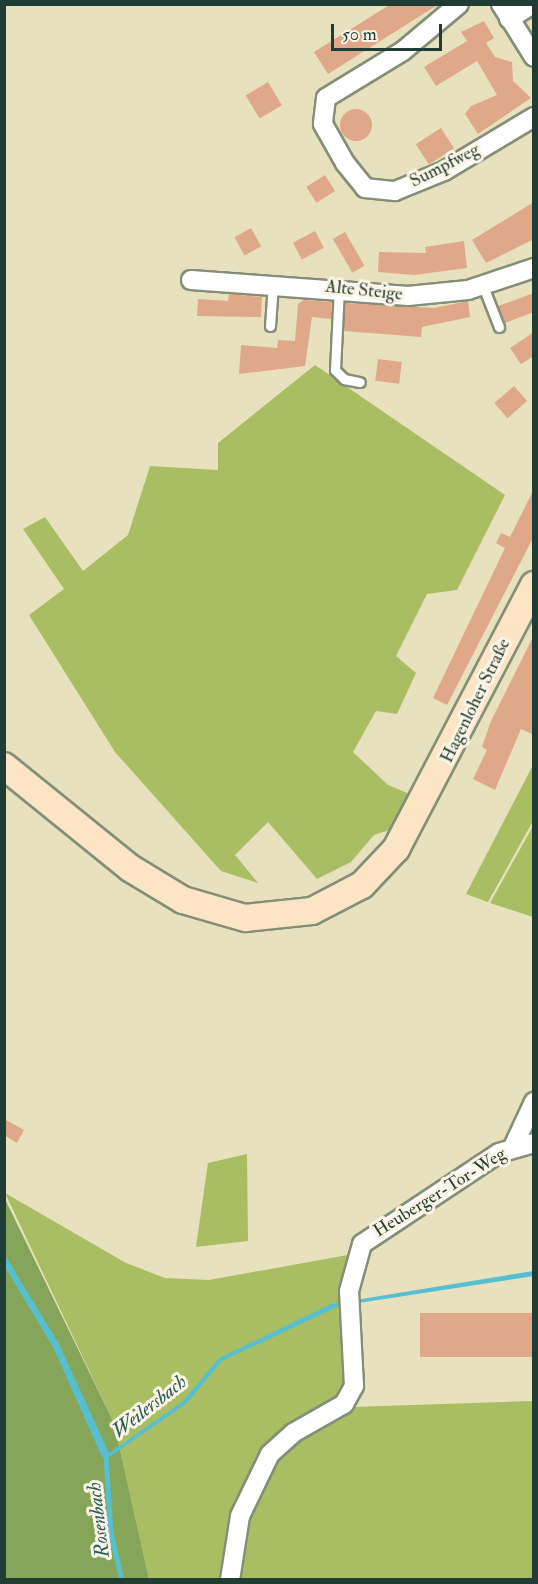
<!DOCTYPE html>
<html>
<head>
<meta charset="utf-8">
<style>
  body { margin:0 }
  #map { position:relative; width:538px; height:1584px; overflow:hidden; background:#e8e1bd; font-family:"IM FELL Double Pica",serif }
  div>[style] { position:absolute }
  .green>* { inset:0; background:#a9be62 }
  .forest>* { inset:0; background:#86a558 }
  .water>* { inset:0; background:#56c0d1 }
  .stream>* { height:4.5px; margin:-2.25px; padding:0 2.25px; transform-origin:2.25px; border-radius:2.25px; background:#56c0d1 }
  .building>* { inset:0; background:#dfa888; transform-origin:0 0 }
  .round { border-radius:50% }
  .roads { filter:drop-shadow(2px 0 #848f78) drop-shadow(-2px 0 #848f78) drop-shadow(0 2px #848f78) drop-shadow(0 -2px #848f78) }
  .lane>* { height:9px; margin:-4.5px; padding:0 4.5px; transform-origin:4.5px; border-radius:4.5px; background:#fff }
  .street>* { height:18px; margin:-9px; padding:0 9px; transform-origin:9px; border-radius:9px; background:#fff }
  .secondary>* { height:26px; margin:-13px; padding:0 13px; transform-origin:13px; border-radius:13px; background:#fce5c4 }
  span { translate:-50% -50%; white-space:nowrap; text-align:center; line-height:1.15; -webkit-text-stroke:6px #fcf5e5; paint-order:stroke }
  .street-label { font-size:18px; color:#1f3d34 }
  .water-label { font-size:20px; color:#2d5e5b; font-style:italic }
  .frame { position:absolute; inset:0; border:6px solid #1f3d34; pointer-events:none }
  .scale { position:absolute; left:331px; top:24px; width:111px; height:27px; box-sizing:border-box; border:3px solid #1f3d34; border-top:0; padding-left:8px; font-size:18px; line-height:21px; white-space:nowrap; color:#1f3d34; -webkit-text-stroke:4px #fcf5e5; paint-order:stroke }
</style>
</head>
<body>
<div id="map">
  <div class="green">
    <div style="clip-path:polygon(315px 365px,505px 495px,457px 590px,427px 594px,396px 656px,416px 673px,397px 714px,376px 711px,353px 752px,388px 785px,412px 795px,393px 829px,374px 835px,351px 862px,317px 879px,268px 822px,235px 855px,258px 883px,221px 871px,115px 752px,29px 615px,64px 589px,23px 529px,45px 517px,83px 571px,128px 535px,150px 466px,218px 470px,218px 443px)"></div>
    <div style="clip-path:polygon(533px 765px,533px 821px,488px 902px,466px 894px)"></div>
    <div style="clip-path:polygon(533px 826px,533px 917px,490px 903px)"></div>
    <div style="clip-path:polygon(247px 1154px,248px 1241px,196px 1247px,208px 1163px)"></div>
    <div style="clip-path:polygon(5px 1193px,126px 1263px,165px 1278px,209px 1280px,353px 1254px,347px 1390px,261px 1459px,226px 1579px,149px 1579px,114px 1423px)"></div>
    <div style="clip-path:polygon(533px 1401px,533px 1579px,238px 1580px,243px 1536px,272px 1469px,305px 1431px,353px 1407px)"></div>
  </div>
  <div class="forest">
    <div style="clip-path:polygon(4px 1197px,114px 1423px,149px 1579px,5px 1579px)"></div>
  </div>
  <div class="water">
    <div style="clip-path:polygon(5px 1255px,59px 1344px,109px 1453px,182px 1402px,219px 1358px,331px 1304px,533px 1271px,534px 1276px,339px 1306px,222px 1361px,186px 1404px,108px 1458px,102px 1457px,53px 1347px,5px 1267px)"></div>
  </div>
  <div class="stream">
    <div style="left:106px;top:1457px;width:76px;rotate:86.2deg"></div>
    <div style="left:111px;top:1533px;width:48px;rotate:76.8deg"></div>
  </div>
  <div class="building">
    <div style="clip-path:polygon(391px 4px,439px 4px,328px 74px,314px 52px)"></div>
    <div style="clip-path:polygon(484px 21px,494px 38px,486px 43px,495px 57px,512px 62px,513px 81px,531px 98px,478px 134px,465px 114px,471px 106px,497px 95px,477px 61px,436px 86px,424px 67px,467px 41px,461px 32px)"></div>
    <div style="left:268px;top:82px;width:27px;height:26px;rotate:59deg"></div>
    <div class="round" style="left:340px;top:109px;width:32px;height:32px"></div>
    <div style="left:441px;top:128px;width:24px;height:30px;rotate:57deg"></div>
    <div style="left:325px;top:175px;width:19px;height:22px;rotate:58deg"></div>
    <div style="clip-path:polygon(534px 202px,534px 239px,486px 263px,472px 240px)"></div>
    <div style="left:251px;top:228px;width:21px;height:19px;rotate:61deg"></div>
    <div style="left:315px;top:231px;width:19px;height:25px;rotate:62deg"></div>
    <div style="left:345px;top:232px;width:39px;height:14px;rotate:60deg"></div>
    <div style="clip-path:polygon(464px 241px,467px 268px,414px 275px,378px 272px,379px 252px,426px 253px,425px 247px)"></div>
    <div style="clip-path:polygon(534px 293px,534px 312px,505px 323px,498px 306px)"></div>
    <div style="clip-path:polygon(229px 294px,262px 297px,261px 317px,197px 316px,198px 299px,228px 301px)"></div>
    <div style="clip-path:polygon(304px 300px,332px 302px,331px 319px,312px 317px,305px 366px,239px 374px,241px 345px,277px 348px,278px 340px,295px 341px,298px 304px)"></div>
    <div style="clip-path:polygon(468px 301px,470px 317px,422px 327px,421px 337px,344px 331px,345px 303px,434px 308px)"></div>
    <div style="clip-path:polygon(534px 332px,534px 356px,521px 364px,510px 348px)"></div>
    <div style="left:378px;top:359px;width:24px;height:22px;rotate:7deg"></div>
    <div style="left:514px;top:386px;width:20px;height:26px;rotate:49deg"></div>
    <div style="clip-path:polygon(534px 489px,534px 536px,447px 705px,433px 698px,505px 548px,496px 543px,501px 533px,510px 537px)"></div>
    <div style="clip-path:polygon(534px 635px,534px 735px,521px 729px,495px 790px,473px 779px,487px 750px,482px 747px,491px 721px)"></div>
    <div style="clip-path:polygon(4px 1119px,24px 1130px,17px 1143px,4px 1135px)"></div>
    <div style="left:534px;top:1313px;width:44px;height:114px;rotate:90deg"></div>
  </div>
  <div class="roads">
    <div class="lane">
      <div style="left:483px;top:286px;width:44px;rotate:68.7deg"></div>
      <div style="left:339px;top:288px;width:82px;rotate:92.8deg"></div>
      <div style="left:335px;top:370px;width:13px;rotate:45deg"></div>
      <div style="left:344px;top:379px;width:16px;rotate:11deg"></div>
      <div style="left:270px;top:326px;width:43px;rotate:-86deg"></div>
    </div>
    <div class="street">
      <div style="left:459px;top:4px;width:73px;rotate:140deg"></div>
      <div style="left:403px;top:51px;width:90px;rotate:148.6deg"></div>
      <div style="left:326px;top:98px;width:26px;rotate:97deg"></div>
      <div style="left:323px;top:124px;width:45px;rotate:60.6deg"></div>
      <div style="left:345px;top:163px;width:32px;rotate:51deg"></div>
      <div style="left:365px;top:188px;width:30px;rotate:6deg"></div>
      <div style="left:395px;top:191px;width:53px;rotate:-22.2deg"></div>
      <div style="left:444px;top:171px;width:105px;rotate:-31deg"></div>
      <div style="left:501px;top:4px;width:62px;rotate:58.1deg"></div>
      <div style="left:509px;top:19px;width:28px;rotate:-32deg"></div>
      <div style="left:191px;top:280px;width:218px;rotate:4.2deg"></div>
      <div style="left:408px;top:296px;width:60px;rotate:-5.7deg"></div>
      <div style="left:468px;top:290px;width:70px;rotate:-18.4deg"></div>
      <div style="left:513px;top:1147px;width:50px;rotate:-65deg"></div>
      <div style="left:230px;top:1580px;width:65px;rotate:-81.1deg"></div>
      <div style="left:240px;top:1516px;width:69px;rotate:-64.2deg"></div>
      <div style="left:270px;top:1454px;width:31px;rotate:-42deg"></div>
      <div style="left:293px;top:1433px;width:59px;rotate:-29.6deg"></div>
      <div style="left:344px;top:1404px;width:21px;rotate:-61deg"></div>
      <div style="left:354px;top:1386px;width:95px;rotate:-93deg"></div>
      <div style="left:349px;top:1291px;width:49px;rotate:-74.5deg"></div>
      <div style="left:362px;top:1244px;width:164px;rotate:-33.6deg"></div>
      <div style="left:499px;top:1153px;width:36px;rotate:-16deg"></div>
    </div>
    <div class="secondary">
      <div style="left:4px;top:766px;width:162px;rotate:39deg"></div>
      <div style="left:130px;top:868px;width:62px;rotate:31.1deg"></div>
      <div style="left:183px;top:900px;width:65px;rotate:16.2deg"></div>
      <div style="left:245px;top:918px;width:67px;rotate:-6deg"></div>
      <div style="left:312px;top:911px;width:56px;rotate:-27.5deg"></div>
      <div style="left:362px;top:885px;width:50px;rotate:-46.6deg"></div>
      <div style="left:396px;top:849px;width:298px;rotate:-62.4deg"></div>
    </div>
  </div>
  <div class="street-label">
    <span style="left:445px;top:166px;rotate:-27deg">Sumpfweg</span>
    <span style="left:364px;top:291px;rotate:6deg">Alte Steige</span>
    <span style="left:476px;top:701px;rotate:-64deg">Hagenloher Straße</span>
    <span style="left:440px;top:1193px;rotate:-32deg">Heuberger-Tor-Weg</span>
  </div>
  <div class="water-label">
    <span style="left:149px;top:1406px;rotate:-38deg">Weilersbach</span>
    <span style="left:98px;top:1520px;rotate:-97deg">Rosenbach</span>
  </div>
  <div class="frame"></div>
  <div class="scale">50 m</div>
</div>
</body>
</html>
